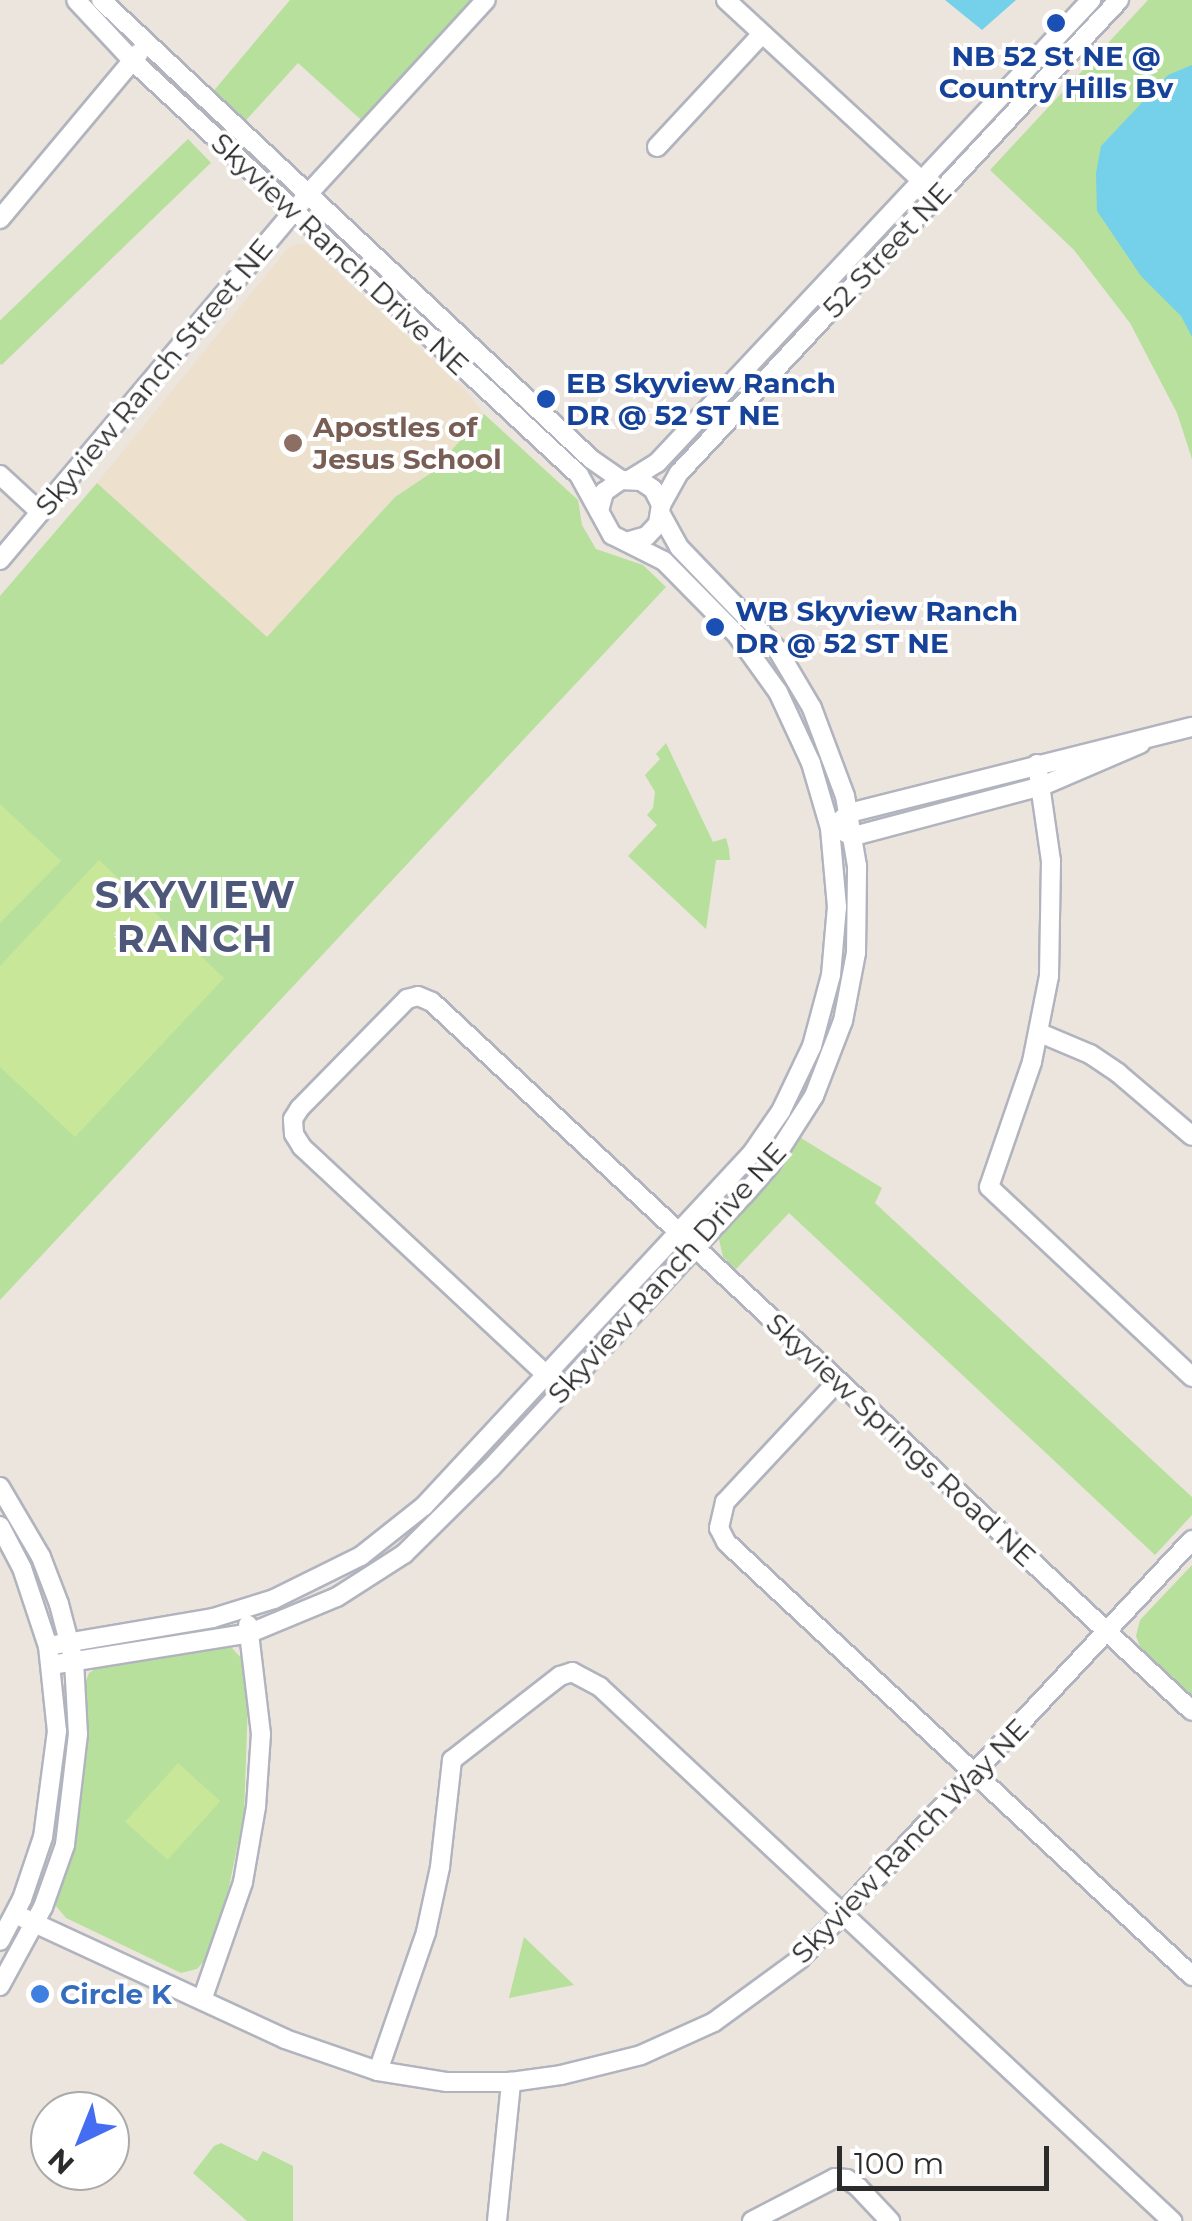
<!DOCTYPE html>
<html>
<head>
<meta charset="utf-8">
<style>
  body { margin:0 }
  #map { position:relative; width:1192px; height:2221px; overflow:hidden; background:#ece5dd; font-family:Montserrat,sans-serif }
  div>[style] { position:absolute }
  .education>* { inset:0; background:#ede1ce }
  .green>* { inset:0; background:#b6e09c; transform-origin:0 0 }
  .pitch>* { inset:0; background:#c9e799; transform-origin:0 0 }
  .water>* { inset:0; background:#75d0e9 }
  .roads { filter:drop-shadow(2px 0 #b1b4be) drop-shadow(-2px 0 #b1b4be) drop-shadow(0 2px #b1b4be) drop-shadow(0 -2px #b1b4be) }
  .minor>* { height:18px; margin:-9px; padding:0 9px; transform-origin:9px; border-radius:9px; background:#fff }
  .dots>* { width:28px; height:28px; translate:-50% -50%; box-sizing:border-box; border:5px solid #fff; border-radius:50% }
  span { translate:-50% -50%; white-space:nowrap; text-align:center; line-height:1.15; -webkit-text-stroke:8px #fff; paint-order:stroke }
  .transit-label { font-size:28px; color:#164399; font-weight:700 }
  .left { translate:0 -50%; text-align:left }
  .street-label { font-size:28px; color:#2b2b2b }
  .education-label { font-size:28px; color:#785e54; font-weight:700 }
  .shop-label { font-size:28px; color:#366cbe; font-weight:700 }
  .district-label { font-size:38px; color:#4d5779; font-weight:700; letter-spacing:2.5px }
  .north { position:absolute; left:30px; top:2091px; width:100px; height:100px; box-sizing:border-box; background:#fff; border:2px solid #aaa; border-radius:50%; rotate:223deg; font-size:28px; font-weight:700; line-height:40px; text-align:center; color:#2b2b2b }
  .north::after { content:''; display:block; margin:auto; width:35px; height:45px; background:#456df2; clip-path:polygon(50% 0,100% 100%,50% 72%,0 100%) }
  .scale { position:absolute; left:837px; top:2146px; width:212px; height:45px; box-sizing:border-box; border:5px solid #2b2b2b; border-top:0; padding-left:12px; font-size:30px; line-height:35px; white-space:nowrap; color:#2b2b2b; -webkit-text-stroke:8px #fff; paint-order:stroke }
</style>
</head>
<body>
<div id="map">
  <div class="education">
    <div style="clip-path:polygon(298px 243px,308px 245px,464px 389px,484px 414px,431px 473px,395px 497px,267px 638px,97px 483px,288px 248px)"></div>
  </div>
  <div class="green">
    <div style="clip-path:polygon(290px 0,486px 0,369px 127px,298px 63px,238px 129px,206px 100px)"></div>
    <div style="clip-path:polygon(1148px 0,1192px 0,1192px 459px,1177px 413px,1130px 323px,1074px 250px,990px 170px)"></div>
    <div style="left:188px;top:139px;width:33px;height:291px;rotate:46deg"></div>
    <div style="clip-path:polygon(484px 414px,578px 500px,582px 525px,596px 549px,643px 565px,666px 587px,0 1300px,0 596px,97px 483px,267px 637px,395px 497px,431px 473px)"></div>
    <div style="clip-path:polygon(666px 743px,713px 842px,726px 838px,729px 849px,730px 860px,716px 860px,706px 929px,628px 856px,657px 825px,647px 815px,653px 808px,655px 792px,645px 775px,660px 759px,656px 754px)"></div>
    <div style="clip-path:polygon(801px 1138px,882px 1188px,875px 1203px,1192px 1497px,1192px 1515px,1155px 1555px,789px 1213px,736px 1269px,723px 1257px,718px 1235px,763px 1190px)"></div>
    <div style="clip-path:polygon(1192px 1565px,1192px 1697px,1141px 1649px,1136px 1636px,1140px 1620px)"></div>
    <div style="clip-path:polygon(221px 1647px,232px 1648px,241px 1658px,248px 1702px,244px 1814px,229px 1887px,206px 1959px,197px 1969px,181px 1973px,66px 1918px,56px 1906px,57px 1893px,80px 1812px,87px 1728px,83px 1688px,89px 1673px,101px 1665px)"></div>
    <div style="clip-path:polygon(524px 1937px,574px 1985px,509px 1998px)"></div>
    <div style="clip-path:polygon(221px 2143px,257px 2161px,263px 2151px,293px 2166px,293px 2221px,247px 2221px,193px 2173px,214px 2146px)"></div>
  </div>
  <div class="pitch">
    <div style="clip-path:polygon(0 804px,61px 861px,0 923px)"></div>
    <div style="clip-path:polygon(99px 860px,224px 978px,75px 1137px,0 1067px,0 966px)"></div>
    <div style="left:178px;top:1763px;width:57px;height:79px;rotate:42deg"></div>
  </div>
  <div class="water">
    <div style="clip-path:polygon(945px 0,1016px 0,982px 30px)"></div>
    <div style="clip-path:polygon(1192px 65px,1192px 337px,1181px 316px,1141px 276px,1097px 211px,1096px 173px,1101px 146px,1168px 75px)"></div>
  </div>
  <div class="roads">
    <div class="minor">
      <div style="left:101px;top:0;width:671px;rotate:43.13deg"></div>
      <div style="left:591px;top:459px;width:37px;rotate:35deg"></div>
      <div style="left:726px;top:0;width:277px;rotate:42.7deg"></div>
      <div style="left:657px;top:147px;width:154px;rotate:-47.1deg"></div>
      <div style="left:0;top:219px;width:217px;rotate:-50.1deg"></div>
      <div style="left:0;top:475px;width:54px;rotate:42.8deg"></div>
      <div style="left:631px;top:479px;width:31px;rotate:-32deg"></div>
      <div style="left:657px;top:463px;width:635px;rotate:-46.85deg"></div>
      <div style="left:661px;top:505px;width:37px;rotate:-61deg"></div>
      <div style="left:679px;top:473px;width:646px;rotate:-47.07deg"></div>
      <div style="left:599px;top:511px;width:20px;rotate:-75deg"></div>
      <div style="left:604px;top:492px;width:21px;rotate:-35deg"></div>
      <div style="left:621px;top:480px;width:20px;rotate:3deg"></div>
      <div style="left:641px;top:481px;width:14px;rotate:34deg"></div>
      <div style="left:653px;top:489px;width:18px;rotate:63deg"></div>
      <div style="left:661px;top:505px;width:19px;rotate:99deg"></div>
      <div style="left:658px;top:524px;width:16px;rotate:133deg"></div>
      <div style="left:647px;top:536px;width:18px;rotate:164deg"></div>
      <div style="left:0;top:560px;width:478px;rotate:-49.9deg"></div>
      <div style="left:308px;top:194px;width:263px;rotate:-47.5deg"></div>
      <div style="left:1037px;top:764px;width:98px;rotate:81.8deg"></div>
      <div style="left:1051px;top:861px;width:115px;rotate:91deg"></div>
      <div style="left:1049px;top:976px;width:88px;rotate:101.2deg"></div>
      <div style="left:1032px;top:1062px;width:132px;rotate:109deg"></div>
      <div style="left:989px;top:1187px;width:278px;rotate:43.1deg"></div>
      <div style="left:841px;top:820px;width:11px;rotate:-41deg"></div>
      <div style="left:849px;top:813px;width:354px;rotate:-14.1deg"></div>
      <div style="left:846px;top:833px;width:9px;rotate:21deg"></div>
      <div style="left:854px;top:836px;width:195px;rotate:-14.9deg"></div>
      <div style="left:1042px;top:786px;width:107px;rotate:-23.2deg"></div>
      <div style="left:1040px;top:1033px;width:54px;rotate:22.8deg"></div>
      <div style="left:1090px;top:1054px;width:34px;rotate:34deg"></div>
      <div style="left:1118px;top:1073px;width:97px;rotate:40.4deg"></div>
      <div style="left:838px;top:1381px;width:166px;rotate:133deg"></div>
      <div style="left:725px;top:1502px;width:27px;rotate:103deg"></div>
      <div style="left:719px;top:1528px;width:16px;rotate:63deg"></div>
      <div style="left:726px;top:1542px;width:637px;rotate:42.96deg"></div>
      <div style="left:555px;top:1383px;width:346px;rotate:-137deg"></div>
      <div style="left:302px;top:1147px;width:15px;rotate:-122deg"></div>
      <div style="left:294px;top:1134px;width:15px;rotate:-94deg"></div>
      <div style="left:293px;top:1119px;width:13px;rotate:-58deg"></div>
      <div style="left:300px;top:1108px;width:153px;rotate:-45.5deg"></div>
      <div style="left:407px;top:999px;width:11px;rotate:-15deg"></div>
      <div style="left:418px;top:996px;width:15px;rotate:23deg"></div>
      <div style="left:432px;top:1002px;width:1039px;rotate:43.01deg"></div>
      <div style="left:0;top:1487px;width:81px;rotate:59.6deg"></div>
      <div style="left:41px;top:1557px;width:50px;rotate:69deg"></div>
      <div style="left:59px;top:1604px;width:59px;rotate:75.3deg"></div>
      <div style="left:74px;top:1661px;width:73px;rotate:86.9deg"></div>
      <div style="left:78px;top:1734px;width:112px;rotate:96.7deg"></div>
      <div style="left:65px;top:1845px;width:66px;rotate:109.5deg"></div>
      <div style="left:43px;top:1907px;width:90px;rotate:118.6deg"></div>
      <div style="left:0;top:1526px;width:47px;rotate:62.4deg"></div>
      <div style="left:22px;top:1568px;width:82px;rotate:71.6deg"></div>
      <div style="left:48px;top:1646px;width:85px;rotate:84deg"></div>
      <div style="left:57px;top:1731px;width:107px;rotate:97.5deg"></div>
      <div style="left:43px;top:1837px;width:65px;rotate:108.7deg"></div>
      <div style="left:22px;top:1899px;width:47px;rotate:117.6deg"></div>
      <div style="left:48px;top:1646px;width:167px;rotate:-9.6deg"></div>
      <div style="left:213px;top:1618px;width:64px;rotate:-17.3deg"></div>
      <div style="left:274px;top:1599px;width:97px;rotate:-26.3deg"></div>
      <div style="left:361px;top:1556px;width:80px;rotate:-38.4deg"></div>
      <div style="left:424px;top:1506px;width:482px;rotate:-47.1deg"></div>
      <div style="left:752px;top:1153px;width:51px;rotate:-55.4deg"></div>
      <div style="left:781px;top:1111px;width:72px;rotate:-64.5deg"></div>
      <div style="left:812px;top:1046px;width:73px;rotate:-75deg"></div>
      <div style="left:831px;top:975px;width:68px;rotate:-85deg"></div>
      <div style="left:837px;top:907px;width:79px;rotate:-95.1deg"></div>
      <div style="left:830px;top:828px;width:68px;rotate:-106.3deg"></div>
      <div style="left:811px;top:763px;width:78px;rotate:-114.9deg"></div>
      <div style="left:778px;top:692px;width:70px;rotate:-125.7deg"></div>
      <div style="left:737px;top:635px;width:104px;rotate:-134.6deg"></div>
      <div style="left:664px;top:561px;width:58px;rotate:-153.4deg"></div>
      <div style="left:612px;top:535px;width:68px;rotate:-118.8deg"></div>
      <div style="left:579px;top:475px;width:609px;rotate:-137.13deg"></div>
      <div style="left:133px;top:61px;width:83px;rotate:-133.1deg"></div>
      <div style="left:51px;top:1665px;width:202px;rotate:-9.1deg"></div>
      <div style="left:250px;top:1633px;width:94px;rotate:-22.5deg"></div>
      <div style="left:337px;top:1597px;width:80px;rotate:-32.7deg"></div>
      <div style="left:404px;top:1554px;width:122px;rotate:-44.7deg"></div>
      <div style="left:491px;top:1468px;width:372px;rotate:-47.2deg"></div>
      <div style="left:744px;top:1195px;width:40px;rotate:-49deg"></div>
      <div style="left:770px;top:1165px;width:82px;rotate:-57.5deg"></div>
      <div style="left:814px;top:1096px;width:80px;rotate:-68.9deg"></div>
      <div style="left:843px;top:1021px;width:69px;rotate:-79.2deg"></div>
      <div style="left:856px;top:953px;width:87px;rotate:-89.3deg"></div>
      <div style="left:857px;top:866px;width:71px;rotate:-99.7deg"></div>
      <div style="left:845px;top:796px;width:94px;rotate:-110.6deg"></div>
      <div style="left:812px;top:708px;width:69px;rotate:-120.7deg"></div>
      <div style="left:777px;top:649px;width:141px;rotate:-133.9deg"></div>
      <div style="left:679px;top:547px;width:37px;rotate:-119deg"></div>
      <div style="left:15px;top:1914px;width:298px;rotate:24.8deg"></div>
      <div style="left:285px;top:2039px;width:98px;rotate:19deg"></div>
      <div style="left:378px;top:2071px;width:70px;rotate:9.1deg"></div>
      <div style="left:447px;top:2082px;width:64px"></div>
      <div style="left:511px;top:2082px;width:50px;rotate:-8deg"></div>
      <div style="left:561px;top:2075px;width:82px;rotate:-14deg"></div>
      <div style="left:641px;top:2055px;width:80px;rotate:-24.3deg"></div>
      <div style="left:714px;top:2022px;width:107px;rotate:-36.2deg"></div>
      <div style="left:800px;top:1959px;width:574px;rotate:-46.91deg"></div>
      <div style="left:202px;top:2000px;width:125px;rotate:-70.8deg"></div>
      <div style="left:243px;top:1882px;width:76px;rotate:-80.2deg"></div>
      <div style="left:256px;top:1807px;width:73px;rotate:-86.1deg"></div>
      <div style="left:261px;top:1734px;width:110px;rotate:-96.8deg"></div>
      <div style="left:378px;top:2071px;width:147px;rotate:-70.9deg"></div>
      <div style="left:426px;top:1932px;width:66px;rotate:-77.8deg"></div>
      <div style="left:440px;top:1867px;width:108px;rotate:-83.6deg"></div>
      <div style="left:452px;top:1760px;width:137px;rotate:-37.9deg"></div>
      <div style="left:560px;top:1676px;width:13px;rotate:-18deg"></div>
      <div style="left:572px;top:1672px;width:32px;rotate:28deg"></div>
      <div style="left:600px;top:1687px;width:783px;rotate:43.03deg"></div>
      <div style="left:497px;top:2221px;width:140px;rotate:-84.2deg"></div>
      <div style="left:752px;top:2221px;width:93px;rotate:-27.4deg"></div>
      <div style="left:835px;top:2178px;width:12px;rotate:5deg"></div>
      <div style="left:847px;top:2179px;width:14px;rotate:36deg"></div>
      <div style="left:858px;top:2187px;width:47px;rotate:46.7deg"></div>
    </div>
  </div>
  <div class="dots">
    <div style="left:1056px;top:23px;background:#1a4fb4"></div>
    <div style="left:546px;top:399px;background:#1a4fb4"></div>
    <div style="left:293px;top:443px;background:#8d6e63"></div>
    <div style="left:715px;top:627px;background:#1a4fb4"></div>
    <div style="left:40px;top:1994px;background:#3f7fe0"></div>
  </div>
  <div class="transit-label">
    <span style="left:1056px;top:72px">NB 52 St NE @<br>Country Hills Bv</span>
    <span class="left" style="left:566px;top:399px">EB Skyview Ranch<br>DR @ 52 ST NE</span>
    <span class="left" style="left:735px;top:627px">WB Skyview Ranch<br>DR @ 52 ST NE</span>
  </div>
  <div class="street-label">
    <span style="left:887px;top:250px;rotate:-47deg">52 Street NE</span>
    <span style="left:340px;top:254px;rotate:43deg">Skyview Ranch Drive NE</span>
    <span style="left:154px;top:377px;rotate:-50deg">Skyview Ranch Street NE</span>
    <span style="left:667px;top:1273px;rotate:-48deg">Skyview Ranch Drive NE</span>
    <span style="left:901px;top:1440px;rotate:43deg">Skyview Springs Road NE</span>
    <span style="left:910px;top:1841px;rotate:-46deg">Skyview Ranch Way NE</span>
  </div>
  <div class="education-label">
    <span class="left" style="left:313px;top:443px">Apostles of<br>Jesus School</span>
  </div>
  <div class="shop-label">
    <span class="left" style="left:60px;top:1994px">Circle K</span>
  </div>
  <div class="district-label">
    <span style="left:196px;top:917px">SKYVIEW<br>RANCH</span>
  </div>
  <div class="north">N</div>
  <div class="scale">100 m</div>
</div>
</body>
</html>
